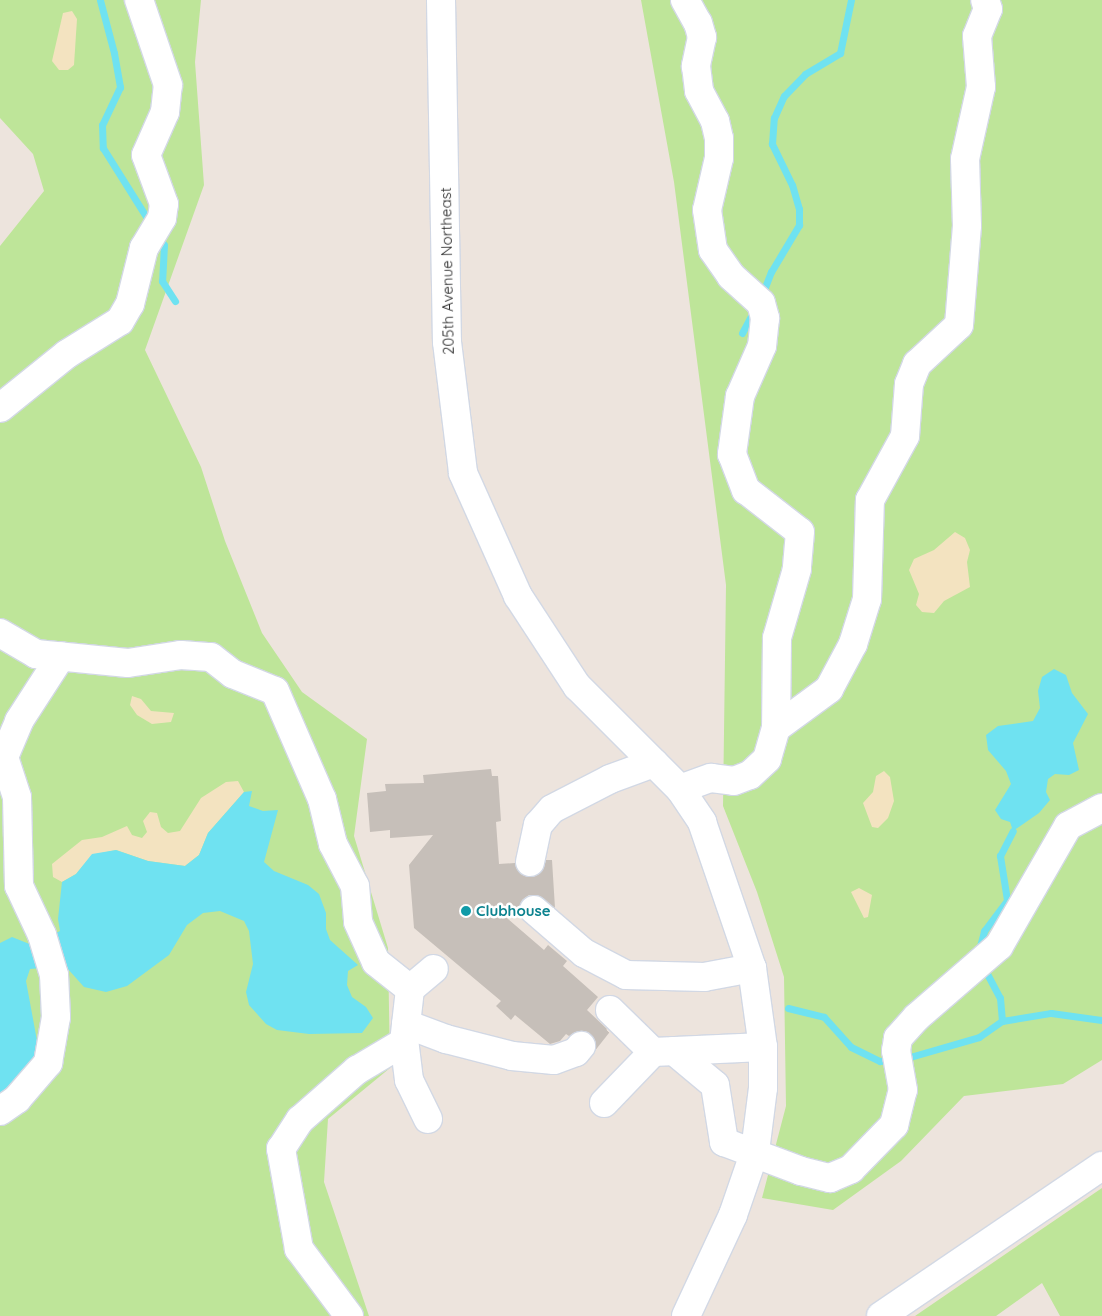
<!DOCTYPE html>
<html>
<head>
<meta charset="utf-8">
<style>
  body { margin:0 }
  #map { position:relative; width:1102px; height:1316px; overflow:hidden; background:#ede4dd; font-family:Quicksand,sans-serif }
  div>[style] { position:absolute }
  .green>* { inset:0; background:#bee599 }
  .sand>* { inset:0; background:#f3e3c0 }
  .water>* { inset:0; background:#6fe2f1 }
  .stream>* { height:7px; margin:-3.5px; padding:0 3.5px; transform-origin:3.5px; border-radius:3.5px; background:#6fe2f1 }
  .building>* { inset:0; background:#c6bfb9 }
  .minor-tunnel>* { height:28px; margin-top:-14px; transform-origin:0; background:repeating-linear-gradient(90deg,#c6bfb9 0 28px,transparent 0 42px) }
  .roads { filter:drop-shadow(1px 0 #d2d8e4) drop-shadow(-1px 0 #d2d8e4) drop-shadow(0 1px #d2d8e4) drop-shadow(0 -1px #d2d8e4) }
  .minor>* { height:28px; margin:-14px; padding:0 14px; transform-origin:14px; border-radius:14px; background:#fff }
  .dots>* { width:14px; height:14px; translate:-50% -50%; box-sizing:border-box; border:2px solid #fff; border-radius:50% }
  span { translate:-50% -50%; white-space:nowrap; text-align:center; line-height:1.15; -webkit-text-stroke:5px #fff; paint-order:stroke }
  .street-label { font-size:15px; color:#2b2b2b }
  .culture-label { font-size:15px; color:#0d838f; font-weight:700 }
  .left { translate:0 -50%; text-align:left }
</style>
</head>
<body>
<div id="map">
  <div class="green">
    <div style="clip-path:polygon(0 0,201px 0,195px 62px,204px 185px,145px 350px,201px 467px,225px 541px,262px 633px,302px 692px,367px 739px,354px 836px,388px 948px,390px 1068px,328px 1119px,324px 1182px,369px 1316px,0 1316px,0 246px,44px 191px,33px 154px,0 118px)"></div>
    <div style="clip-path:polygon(641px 0,1102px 0,1102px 1060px,1063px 1084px,964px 1096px,901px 1161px,833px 1210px,762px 1198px,786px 1106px,784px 977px,757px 892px,723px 806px,726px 585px,674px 182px)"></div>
    <div style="clip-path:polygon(1102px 1188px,1102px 1316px,1060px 1316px,1042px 1283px,996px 1316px,915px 1316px)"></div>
  </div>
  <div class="sand">
    <div style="clip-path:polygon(72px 11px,77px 19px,74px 65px,68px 70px,59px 70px,52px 61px,63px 13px)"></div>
    <div style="clip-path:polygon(955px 532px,965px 538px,970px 550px,967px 562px,970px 587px,944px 601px,934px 613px,922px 612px,916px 605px,919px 594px,909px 570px,914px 559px,934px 550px)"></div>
    <div style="clip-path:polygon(132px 696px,141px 699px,151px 711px,174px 713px,171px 722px,152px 724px,137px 715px,130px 705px)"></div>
    <div style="clip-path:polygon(884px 771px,890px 777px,894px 801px,888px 818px,878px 828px,872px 827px,863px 803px,873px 792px,876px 776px)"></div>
    <div style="clip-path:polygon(238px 781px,244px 792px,208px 833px,199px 855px,185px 866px,148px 861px,116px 850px,92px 855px,76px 874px,62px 882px,53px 877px,52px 864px,82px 840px,102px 837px,127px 826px,132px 835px,142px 838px,147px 832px,143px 821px,150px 812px,157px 813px,161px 827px,168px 833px,180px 831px,201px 798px,226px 782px)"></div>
    <div style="clip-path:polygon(859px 888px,872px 895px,868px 917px,864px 918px,851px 892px)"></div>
  </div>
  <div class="water">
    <div style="clip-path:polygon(1054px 669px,1066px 675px,1072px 693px,1088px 714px,1073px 743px,1079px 770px,1069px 775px,1055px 774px,1048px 779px,1046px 792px,1050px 800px,1039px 813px,1013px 831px,1010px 822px,1001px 819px,995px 810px,1011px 784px,1006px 771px,988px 750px,986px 735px,998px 726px,1033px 721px,1040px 708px,1038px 691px,1042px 677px)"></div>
    <div style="clip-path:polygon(252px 791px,249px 806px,263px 811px,278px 810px,264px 862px,274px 871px,308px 885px,319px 894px,326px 913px,326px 929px,330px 940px,358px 965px,348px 971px,347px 985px,352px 997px,366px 1007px,373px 1018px,362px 1033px,309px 1034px,277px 1030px,266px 1024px,249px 1005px,246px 992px,253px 964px,249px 931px,244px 921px,220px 911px,203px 913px,187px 925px,169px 955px,127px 986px,106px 992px,84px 987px,59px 959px,41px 968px,30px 969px,26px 981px,38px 1046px,33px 1063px,0 1101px,0 943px,12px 937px,32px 945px,60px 931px,58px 919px,62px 882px,76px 874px,92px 854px,116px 850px,148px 861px,185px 866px,199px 855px,208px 833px,244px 792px)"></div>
  </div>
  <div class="stream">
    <div style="left:100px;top:0;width:55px;rotate:75.2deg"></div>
    <div style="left:114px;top:53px;width:35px;rotate:80deg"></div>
    <div style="left:120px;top:87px;width:42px;rotate:115.3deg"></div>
    <div style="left:102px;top:125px;width:23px;rotate:88deg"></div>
    <div style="left:103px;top:148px;width:89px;rotate:57.9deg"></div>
    <div style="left:159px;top:237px;width:9px;rotate:58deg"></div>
    <div style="left:164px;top:245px;width:36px;rotate:93deg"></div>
    <div style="left:162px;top:281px;width:24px;rotate:57deg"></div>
    <div style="left:762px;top:295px;width:25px;rotate:-69deg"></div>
    <div style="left:771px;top:272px;width:55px;rotate:-59.2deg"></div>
    <div style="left:799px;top:225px;width:16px;rotate:-90deg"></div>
    <div style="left:799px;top:209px;width:25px;rotate:-106deg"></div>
    <div style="left:792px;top:185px;width:46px;rotate:-116deg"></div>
    <div style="left:772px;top:144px;width:26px;rotate:-86deg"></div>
    <div style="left:774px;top:118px;width:24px;rotate:-66deg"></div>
    <div style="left:784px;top:96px;width:30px;rotate:-46deg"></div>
    <div style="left:805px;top:74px;width:41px;rotate:-31deg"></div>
    <div style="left:840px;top:53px;width:54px;rotate:-78.3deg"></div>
    <div style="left:742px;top:333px;width:27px;rotate:-62deg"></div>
    <div style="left:979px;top:950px;width:20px;rotate:-75deg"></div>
    <div style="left:984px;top:931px;width:39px;rotate:-53deg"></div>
    <div style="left:1007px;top:900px;width:45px;rotate:-99deg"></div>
    <div style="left:1000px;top:856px;width:28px;rotate:-63deg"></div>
    <div style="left:984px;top:968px;width:34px;rotate:62deg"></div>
    <div style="left:1000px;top:998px;width:23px;rotate:85deg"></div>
    <div style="left:788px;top:1008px;width:37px;rotate:14deg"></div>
    <div style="left:824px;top:1017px;width:40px;rotate:48deg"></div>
    <div style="left:851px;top:1047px;width:32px;rotate:26deg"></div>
    <div style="left:880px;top:1061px;width:12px;rotate:-5deg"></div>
    <div style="left:903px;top:1059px;width:79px;rotate:-16.1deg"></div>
    <div style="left:979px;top:1037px;width:28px;rotate:-35deg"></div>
    <div style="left:1002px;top:1021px;width:50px;rotate:-9.3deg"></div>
    <div style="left:1051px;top:1013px;width:51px;rotate:7.8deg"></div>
  </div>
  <div class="building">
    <div style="clip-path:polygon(491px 769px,492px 776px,498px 776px,501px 821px,496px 822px,499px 864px,515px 863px,520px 874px,534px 877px,542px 872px,546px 860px,552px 860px,555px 908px,537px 895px,529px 895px,522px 900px,519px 912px,501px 913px,544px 950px,548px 945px,567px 961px,563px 966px,598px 997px,587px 1010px,607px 1029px,596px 1042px,591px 1034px,583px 1031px,569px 1036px,566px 1034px,560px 1041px,550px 1044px,515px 1015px,511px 1020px,496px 1006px,501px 1001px,414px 928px,409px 865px,433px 835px,390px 838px,390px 830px,370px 832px,367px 793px,386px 791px,385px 784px,424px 783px,423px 775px)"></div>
  </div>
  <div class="minor-tunnel">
    <div style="left:530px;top:862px;width:48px;rotate:85.2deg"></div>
    <div style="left:581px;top:1046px;width:31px;rotate:-52deg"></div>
  </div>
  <div class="roads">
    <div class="minor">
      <div style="left:441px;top:0;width:342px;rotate:89deg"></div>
      <div style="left:447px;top:342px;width:132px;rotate:83deg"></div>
      <div style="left:463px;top:473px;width:135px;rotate:65.9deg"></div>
      <div style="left:518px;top:596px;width:108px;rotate:56.8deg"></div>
      <div style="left:577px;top:686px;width:146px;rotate:45deg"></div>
      <div style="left:680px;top:789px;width:40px;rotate:56deg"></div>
      <div style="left:702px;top:822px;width:154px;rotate:71.1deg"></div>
      <div style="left:752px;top:968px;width:80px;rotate:82.1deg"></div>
      <div style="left:763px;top:1047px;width:41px;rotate:90deg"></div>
      <div style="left:763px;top:1088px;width:64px;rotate:97.2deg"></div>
      <div style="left:755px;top:1151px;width:68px;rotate:109deg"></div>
      <div style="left:733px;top:1215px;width:111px;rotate:115deg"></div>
      <div style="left:685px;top:0;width:26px;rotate:61deg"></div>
      <div style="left:698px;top:23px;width:15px;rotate:74deg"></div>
      <div style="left:702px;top:37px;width:30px;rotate:102deg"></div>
      <div style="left:696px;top:66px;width:25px;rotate:83deg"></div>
      <div style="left:699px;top:91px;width:34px;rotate:62deg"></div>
      <div style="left:715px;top:121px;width:18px;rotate:77deg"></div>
      <div style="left:719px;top:139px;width:19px;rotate:90deg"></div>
      <div style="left:719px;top:158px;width:53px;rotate:103deg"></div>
      <div style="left:707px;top:210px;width:40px;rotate:81.5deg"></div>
      <div style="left:713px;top:250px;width:32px;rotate:55deg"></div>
      <div style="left:731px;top:276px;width:40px;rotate:42deg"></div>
      <div style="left:761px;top:303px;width:16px;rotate:75deg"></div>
      <div style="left:765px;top:318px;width:28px;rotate:96deg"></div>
      <div style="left:762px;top:346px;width:55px;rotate:113.7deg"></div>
      <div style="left:740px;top:396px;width:59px;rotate:97.9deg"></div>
      <div style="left:732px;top:454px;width:39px;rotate:69deg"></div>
      <div style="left:746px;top:490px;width:68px;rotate:37.9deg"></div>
      <div style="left:800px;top:532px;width:37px;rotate:95deg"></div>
      <div style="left:797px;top:569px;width:72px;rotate:106.2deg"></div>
      <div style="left:777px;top:638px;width:90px;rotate:90.6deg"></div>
      <div style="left:0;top:408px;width:86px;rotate:-38.9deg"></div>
      <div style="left:67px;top:354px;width:62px;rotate:-31.9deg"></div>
      <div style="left:120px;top:321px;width:20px;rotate:-60deg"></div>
      <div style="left:130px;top:304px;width:58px;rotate:-76deg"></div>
      <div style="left:144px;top:248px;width:35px;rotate:-59deg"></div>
      <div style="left:162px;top:218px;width:14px;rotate:-82deg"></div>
      <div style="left:164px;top:204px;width:52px;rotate:-110.2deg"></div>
      <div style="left:146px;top:155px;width:47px;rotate:-66.2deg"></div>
      <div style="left:165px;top:112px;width:27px;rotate:-84deg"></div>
      <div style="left:168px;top:85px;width:90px;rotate:-108.8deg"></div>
      <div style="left:0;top:633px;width:42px;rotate:30.3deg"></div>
      <div style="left:36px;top:654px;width:92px;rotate:5.6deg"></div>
      <div style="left:128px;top:663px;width:54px;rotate:-8.6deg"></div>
      <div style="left:181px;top:655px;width:30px;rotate:4deg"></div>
      <div style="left:211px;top:657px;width:28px;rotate:38deg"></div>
      <div style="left:233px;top:674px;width:45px;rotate:22deg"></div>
      <div style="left:275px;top:691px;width:118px;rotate:66.5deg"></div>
      <div style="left:322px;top:799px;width:46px;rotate:76.3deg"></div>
      <div style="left:333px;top:844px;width:47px;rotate:62.4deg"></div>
      <div style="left:355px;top:886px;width:36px;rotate:85deg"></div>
      <div style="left:358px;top:922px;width:44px;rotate:65.8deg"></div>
      <div style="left:376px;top:962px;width:43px;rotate:38.5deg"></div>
      <div style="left:680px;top:789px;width:33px;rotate:-20deg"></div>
      <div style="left:711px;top:778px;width:23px;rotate:7deg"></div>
      <div style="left:734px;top:781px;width:17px;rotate:-21deg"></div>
      <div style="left:750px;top:775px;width:23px;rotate:-43deg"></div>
      <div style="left:767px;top:759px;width:32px;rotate:-74deg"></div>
      <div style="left:776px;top:728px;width:66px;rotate:-36.3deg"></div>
      <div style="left:829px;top:689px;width:51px;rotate:-61.9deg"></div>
      <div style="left:853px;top:644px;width:47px;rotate:-72.7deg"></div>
      <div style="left:867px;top:599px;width:99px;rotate:-88.3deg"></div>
      <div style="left:870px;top:500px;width:73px;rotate:-61.3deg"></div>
      <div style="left:905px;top:436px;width:52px;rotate:-85.6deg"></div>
      <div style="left:909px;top:384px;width:22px;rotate:-68deg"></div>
      <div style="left:917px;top:364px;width:57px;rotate:-42.9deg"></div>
      <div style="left:959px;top:325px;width:99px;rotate:-85.4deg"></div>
      <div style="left:967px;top:226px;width:67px;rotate:-91.7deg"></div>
      <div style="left:965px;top:159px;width:74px;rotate:-77.5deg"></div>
      <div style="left:981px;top:87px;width:51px;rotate:-94.5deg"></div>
      <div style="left:977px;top:36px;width:29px;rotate:-68deg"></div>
      <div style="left:988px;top:9px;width:9px;rotate:-108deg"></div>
      <div style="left:530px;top:862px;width:38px;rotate:-78deg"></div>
      <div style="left:538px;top:825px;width:21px;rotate:-49deg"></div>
      <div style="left:552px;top:809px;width:65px;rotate:-27.3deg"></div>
      <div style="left:610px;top:779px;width:47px;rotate:-20deg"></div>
      <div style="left:534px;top:910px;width:66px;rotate:40.7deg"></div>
      <div style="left:584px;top:953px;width:47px;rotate:27.6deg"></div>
      <div style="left:626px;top:975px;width:78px;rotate:1.5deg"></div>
      <div style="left:704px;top:977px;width:49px;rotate:-10.6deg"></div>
      <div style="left:610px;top:1010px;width:60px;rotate:44.3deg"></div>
      <div style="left:406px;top:1024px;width:43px;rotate:20.6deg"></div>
      <div style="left:446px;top:1039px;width:68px;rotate:14.4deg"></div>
      <div style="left:512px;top:1056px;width:42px;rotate:5.4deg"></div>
      <div style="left:554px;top:1060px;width:23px;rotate:-20deg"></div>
      <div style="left:576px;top:1052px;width:8px;rotate:-50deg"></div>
      <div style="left:674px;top:1051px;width:53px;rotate:39.7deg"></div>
      <div style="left:715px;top:1085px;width:58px;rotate:81deg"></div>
      <div style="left:724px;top:1142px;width:82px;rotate:20.6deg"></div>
      <div style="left:801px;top:1171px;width:30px;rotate:14deg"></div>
      <div style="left:830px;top:1178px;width:23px;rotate:-23deg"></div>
      <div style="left:851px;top:1169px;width:62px;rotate:-45.7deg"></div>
      <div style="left:894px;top:1125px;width:36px;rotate:-76deg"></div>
      <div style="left:903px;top:1090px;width:40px;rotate:-100deg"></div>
      <div style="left:896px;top:1051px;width:13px;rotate:-81deg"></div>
      <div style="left:898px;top:1038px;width:28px;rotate:-48deg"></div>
      <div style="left:917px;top:1017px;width:108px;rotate:-40.9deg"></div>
      <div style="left:999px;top:946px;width:138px;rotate:-60.1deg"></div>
      <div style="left:1068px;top:826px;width:38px;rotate:-28deg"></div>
      <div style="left:604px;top:1103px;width:71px;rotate:-46.1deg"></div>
      <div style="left:653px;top:1052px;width:110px;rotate:-2.6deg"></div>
      <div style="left:0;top:1111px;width:21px;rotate:-35deg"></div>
      <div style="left:17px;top:1099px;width:48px;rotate:-49.3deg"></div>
      <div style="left:48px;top:1063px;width:47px;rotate:-80.1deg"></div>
      <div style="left:56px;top:1017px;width:42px;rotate:-92.7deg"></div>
      <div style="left:54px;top:975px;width:42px;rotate:-106.7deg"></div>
      <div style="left:42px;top:935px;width:54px;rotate:-115.1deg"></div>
      <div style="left:19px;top:886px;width:89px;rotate:-91.3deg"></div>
      <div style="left:17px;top:797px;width:42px;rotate:-108deg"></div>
      <div style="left:4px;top:757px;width:39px;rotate:-67deg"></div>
      <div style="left:19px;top:721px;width:77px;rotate:-57.1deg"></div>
      <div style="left:428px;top:1119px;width:43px;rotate:-116deg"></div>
      <div style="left:409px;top:1080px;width:38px;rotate:-97deg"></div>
      <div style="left:404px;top:1042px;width:53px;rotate:-83.5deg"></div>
      <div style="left:410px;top:989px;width:31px;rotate:-40deg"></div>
      <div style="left:349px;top:1316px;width:84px;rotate:-126.7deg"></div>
      <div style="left:299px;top:1249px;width:102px;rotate:-100.2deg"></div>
      <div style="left:281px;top:1149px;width:35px;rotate:-57deg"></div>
      <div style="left:300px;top:1120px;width:76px;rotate:-41.3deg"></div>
      <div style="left:357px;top:1070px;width:55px;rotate:-30.8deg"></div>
      <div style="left:881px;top:1316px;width:267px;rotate:-34.2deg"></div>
    </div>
  </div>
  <div class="dots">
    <div style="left:466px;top:911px;background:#0f9aa8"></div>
  </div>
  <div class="street-label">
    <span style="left:447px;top:271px;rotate:-91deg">205th Avenue Northeast</span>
  </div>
  <div class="culture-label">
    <span class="left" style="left:476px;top:911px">Clubhouse</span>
  </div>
</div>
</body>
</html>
